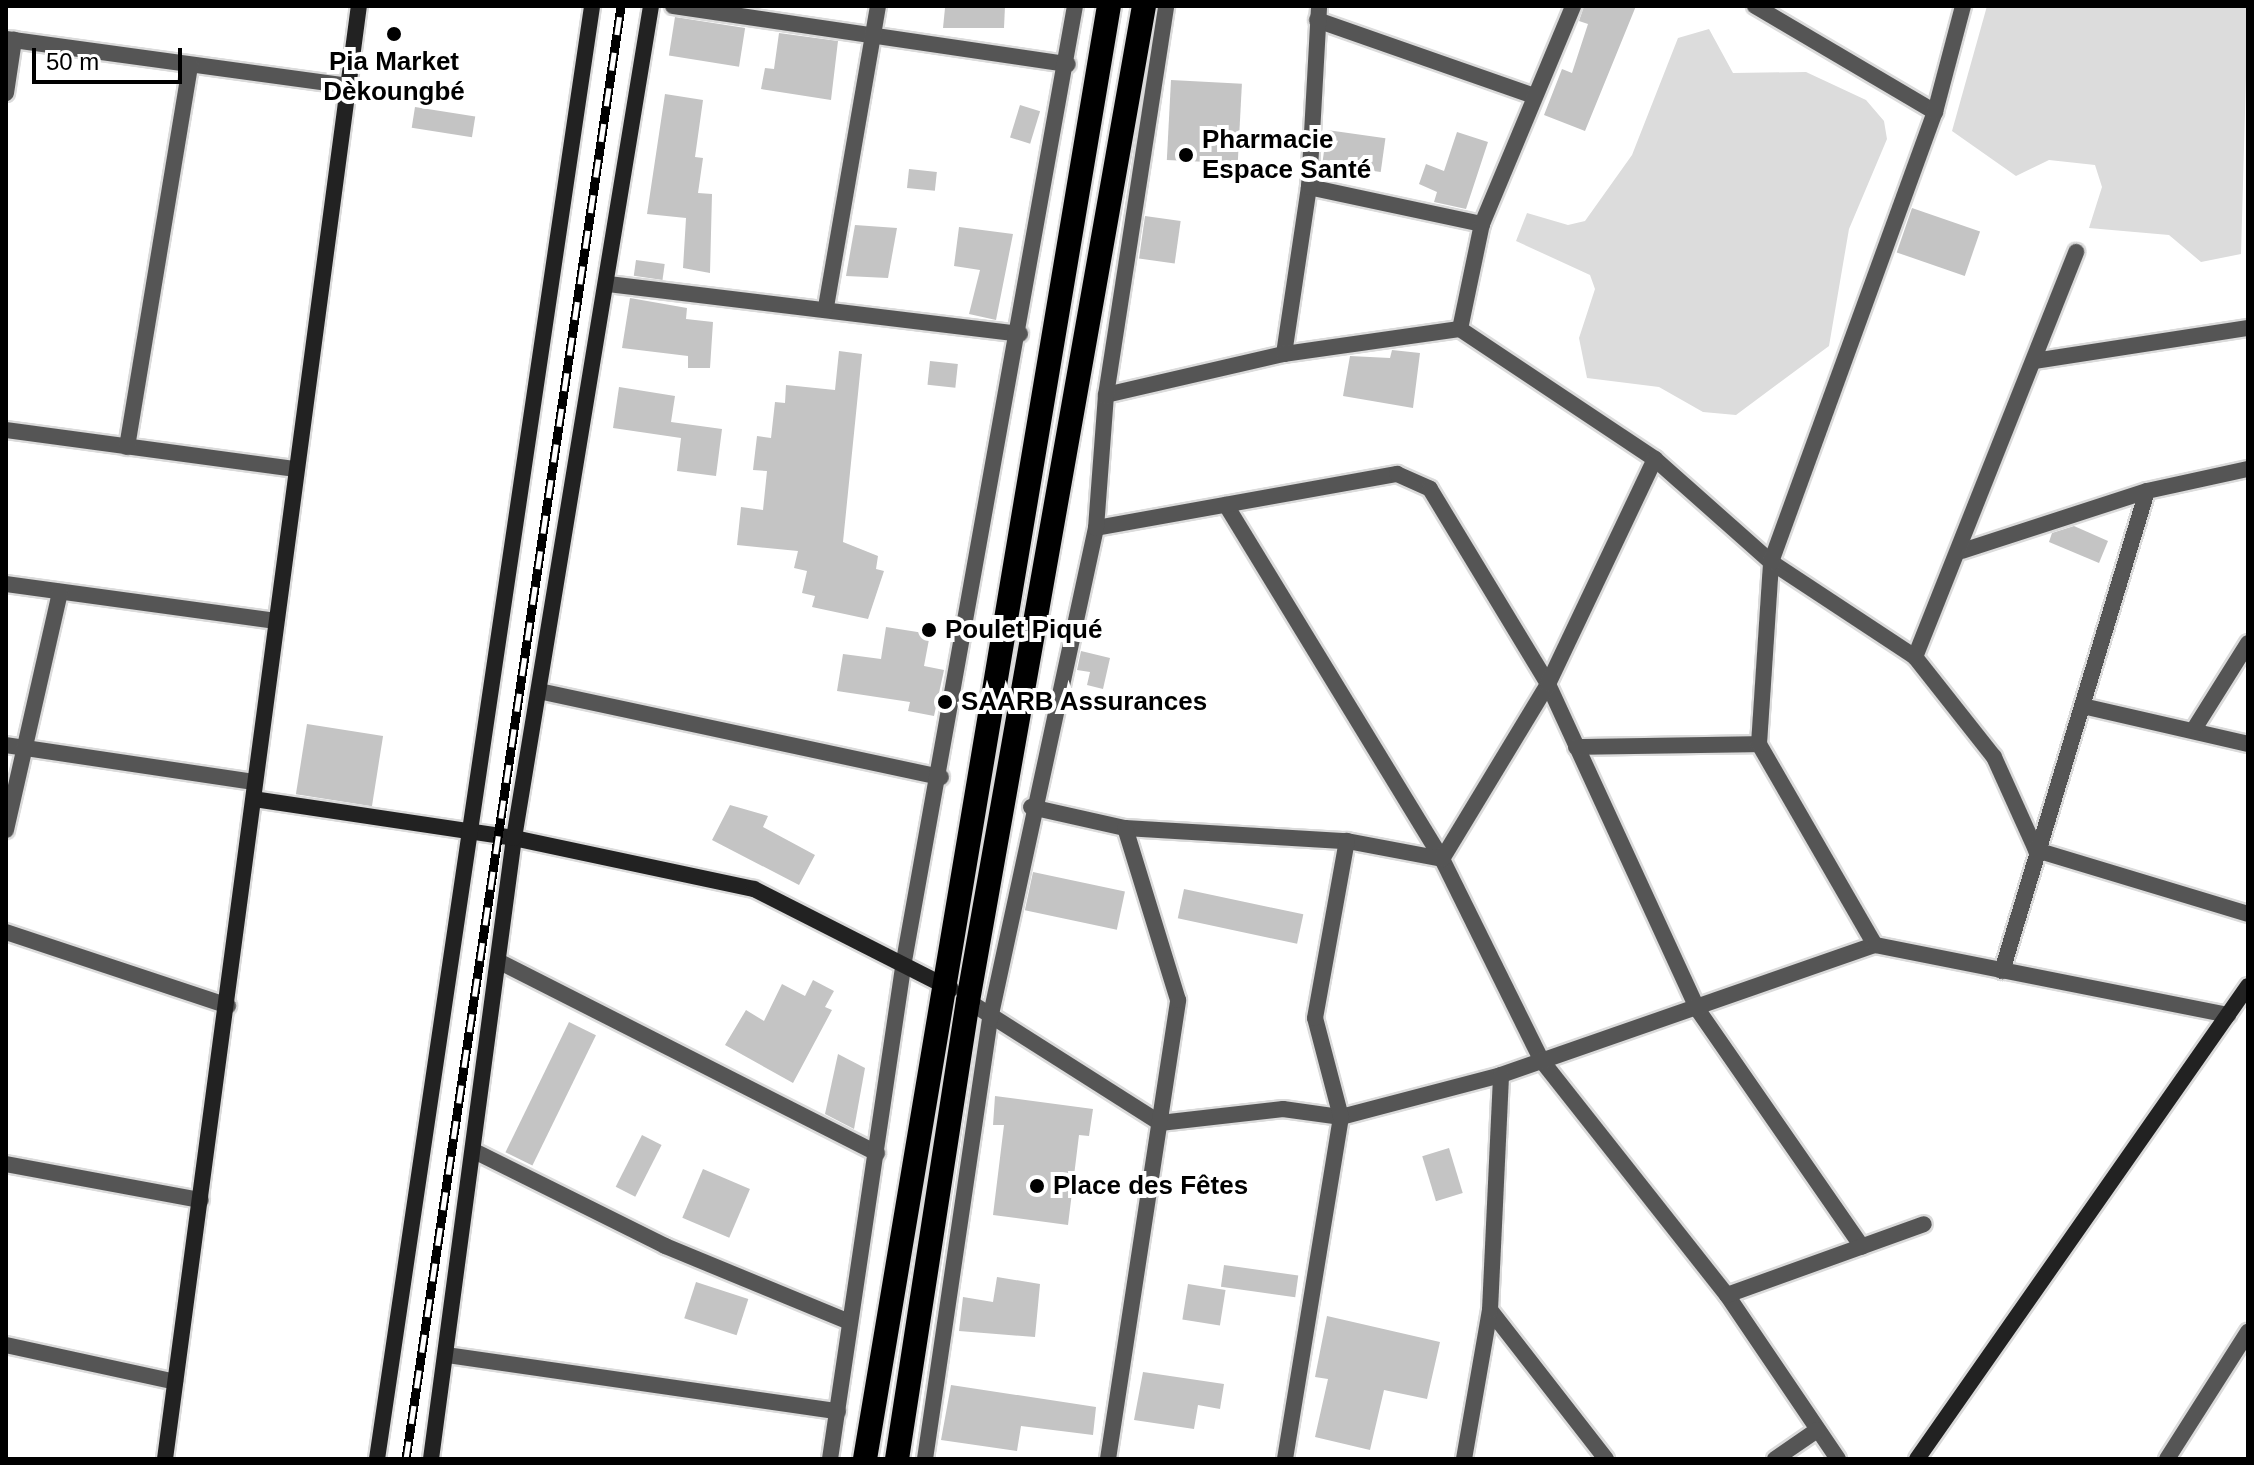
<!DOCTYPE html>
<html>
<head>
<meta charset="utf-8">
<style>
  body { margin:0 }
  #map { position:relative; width:2254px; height:1465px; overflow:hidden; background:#fff; font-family:Arial,sans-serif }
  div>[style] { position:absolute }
  .green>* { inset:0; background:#dcdcdc }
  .building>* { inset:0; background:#c4c4c4; transform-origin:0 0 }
  .roads { filter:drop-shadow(2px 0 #dbdbdb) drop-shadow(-2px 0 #dbdbdb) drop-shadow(0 2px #dbdbdb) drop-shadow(0 -2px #dbdbdb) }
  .street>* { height:16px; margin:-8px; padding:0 8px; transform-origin:8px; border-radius:8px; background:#555 }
  .secondary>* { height:16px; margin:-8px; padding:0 8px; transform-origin:8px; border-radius:8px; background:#222 }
  .highway>* { height:24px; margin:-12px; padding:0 12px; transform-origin:12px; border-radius:12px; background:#000 }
  .rail>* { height:9px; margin-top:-4.5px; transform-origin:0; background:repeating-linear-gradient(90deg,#fff 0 18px,#000 0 36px); box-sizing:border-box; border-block:2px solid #000 }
  .dots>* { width:22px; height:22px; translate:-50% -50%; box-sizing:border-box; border:4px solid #fff; border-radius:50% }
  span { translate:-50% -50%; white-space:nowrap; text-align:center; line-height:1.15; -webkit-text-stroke:8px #fff; paint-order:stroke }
  .poi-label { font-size:26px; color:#000; font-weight:700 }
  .left { translate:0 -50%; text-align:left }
  .frame { position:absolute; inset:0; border:8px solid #000; pointer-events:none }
  .scale { position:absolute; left:32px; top:48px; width:150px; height:36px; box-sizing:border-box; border:4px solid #000; border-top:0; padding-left:10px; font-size:24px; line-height:28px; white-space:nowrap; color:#000; -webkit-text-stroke:6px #fff; paint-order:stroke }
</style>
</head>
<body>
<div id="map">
  <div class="green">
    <div style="clip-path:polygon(1987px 6px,2248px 6px,2241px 254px,2201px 262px,2169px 235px,2089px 228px,2102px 187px,2095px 165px,2049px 160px,2016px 176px,1952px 131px)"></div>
    <div style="clip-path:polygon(1709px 29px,1733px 73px,1806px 72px,1866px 100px,1884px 121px,1887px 139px,1849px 229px,1829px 346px,1736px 415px,1703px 412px,1659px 387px,1587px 378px,1579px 338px,1595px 289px,1590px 275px,1516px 241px,1527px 213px,1568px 225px,1585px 221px,1632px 155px,1678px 38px)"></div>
  </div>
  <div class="building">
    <div style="clip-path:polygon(959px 6px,1005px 6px,1004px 28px,943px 28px,945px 8px)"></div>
    <div style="clip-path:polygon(1584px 6px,1636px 6px,1585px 131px,1544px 115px,1562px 69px,1572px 73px,1588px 24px,1579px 21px)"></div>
    <div style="left:675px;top:17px;width:71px;height:39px;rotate:9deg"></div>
    <div style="clip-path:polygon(779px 33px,838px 41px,831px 100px,761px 89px,765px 68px,774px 69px)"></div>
    <div style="left:1171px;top:80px;width:71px;height:80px;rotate:3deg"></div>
    <div style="clip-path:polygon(665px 94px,703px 100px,695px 157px,703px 158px,698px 193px,712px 194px,710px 273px,683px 268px,686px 218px,647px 214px)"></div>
    <div style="left:1020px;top:105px;width:21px;height:34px;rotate:17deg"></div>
    <div style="left:415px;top:107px;width:61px;height:21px;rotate:9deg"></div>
    <div style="left:1327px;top:130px;width:59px;height:34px;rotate:8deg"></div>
    <div style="clip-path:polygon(1457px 132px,1488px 142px,1466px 209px,1434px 202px,1437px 192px,1419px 184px,1426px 164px,1444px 171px)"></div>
    <div style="left:909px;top:169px;width:28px;height:19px;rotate:6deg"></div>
    <div style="left:1912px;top:208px;width:72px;height:47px;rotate:19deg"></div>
    <div style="left:1145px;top:216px;width:36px;height:43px;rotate:8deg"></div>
    <div style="clip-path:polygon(855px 225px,897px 228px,888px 278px,846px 276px)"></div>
    <div style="clip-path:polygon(959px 227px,1013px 234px,996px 320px,969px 314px,980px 270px,954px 266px)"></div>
    <div style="left:636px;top:260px;width:29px;height:16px;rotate:8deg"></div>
    <div style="clip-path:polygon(630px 298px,687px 308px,686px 319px,713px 322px,710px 368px,688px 368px,688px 356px,622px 348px)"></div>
    <div style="clip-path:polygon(1392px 350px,1420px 353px,1413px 408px,1343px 396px,1350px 356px,1390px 358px)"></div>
    <div style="clip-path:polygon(839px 351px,862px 354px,843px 542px,878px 556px,876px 569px,884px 571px,868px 619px,812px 607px,815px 596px,802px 593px,807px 571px,794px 568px,798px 551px,737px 545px,741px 507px,763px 510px,767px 471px,753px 470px,757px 436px,771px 438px,775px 402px,785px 403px,786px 385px,835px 390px)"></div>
    <div style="left:930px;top:361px;width:28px;height:24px;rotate:6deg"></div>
    <div style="clip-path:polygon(619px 387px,675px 396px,671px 422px,722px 429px,716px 476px,677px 471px,681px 438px,613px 428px)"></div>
    <div style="clip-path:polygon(2074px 526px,2108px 541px,2099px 563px,2049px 542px,2052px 533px)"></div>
    <div style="clip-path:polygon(886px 627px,930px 634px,924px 666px,944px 670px,934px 716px,908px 711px,910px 702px,837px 691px,843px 654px,881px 659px)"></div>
    <div style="clip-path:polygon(1081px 651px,1110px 658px,1103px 689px,1087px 685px,1090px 672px,1077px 670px)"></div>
    <div style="left:307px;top:724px;width:77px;height:71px;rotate:9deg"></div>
    <div style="clip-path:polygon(730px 805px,768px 816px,763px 827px,815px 855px,799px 885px,712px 840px)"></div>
    <div style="left:1033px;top:872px;width:94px;height:39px;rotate:12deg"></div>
    <div style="left:1184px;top:889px;width:122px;height:30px;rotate:12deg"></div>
    <div style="clip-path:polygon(813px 980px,834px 991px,825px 1007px,832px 1010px,793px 1083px,725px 1045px,746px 1010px,764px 1021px,782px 984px,805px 996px)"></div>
    <div style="left:569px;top:1022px;width:30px;height:145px;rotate:26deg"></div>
    <div style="clip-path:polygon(838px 1054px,865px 1068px,854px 1129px,825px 1114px)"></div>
    <div style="clip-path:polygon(995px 1096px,1093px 1109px,1089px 1136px,1079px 1135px,1068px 1225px,993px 1215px,1004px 1125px,993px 1125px)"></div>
    <div style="left:642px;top:1135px;width:22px;height:58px;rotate:27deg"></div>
    <div style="left:1449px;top:1148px;width:47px;height:28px;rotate:73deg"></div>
    <div style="left:703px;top:1169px;width:51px;height:53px;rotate:23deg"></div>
    <div style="left:1224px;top:1265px;width:75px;height:22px;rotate:8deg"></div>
    <div style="clip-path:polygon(997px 1277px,1040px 1284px,1035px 1337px,959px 1331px,963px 1297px,993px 1302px)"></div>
    <div style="left:696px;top:1282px;width:55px;height:38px;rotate:18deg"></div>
    <div style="left:1188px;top:1284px;width:38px;height:36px;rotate:9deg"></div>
    <div style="clip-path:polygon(1327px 1316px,1440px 1342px,1427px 1399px,1384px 1390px,1370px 1450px,1315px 1437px,1328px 1379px,1315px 1377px)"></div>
    <div style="clip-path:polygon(1143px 1372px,1224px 1384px,1220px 1409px,1198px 1405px,1194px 1429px,1134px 1420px)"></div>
    <div style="clip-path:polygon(951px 1385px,1096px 1407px,1093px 1435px,1021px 1426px,1017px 1451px,941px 1440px)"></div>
  </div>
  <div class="roads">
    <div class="street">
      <div style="left:673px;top:6px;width:399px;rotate:8.4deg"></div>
      <div style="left:1755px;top:6px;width:209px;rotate:30.5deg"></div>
      <div style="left:1317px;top:20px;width:230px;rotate:19.3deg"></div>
      <div style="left:6px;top:39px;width:344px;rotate:7.8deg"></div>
      <div style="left:6px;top:93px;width:54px;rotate:-81.4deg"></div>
      <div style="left:1309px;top:187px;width:177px;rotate:12.1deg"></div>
      <div style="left:608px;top:284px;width:415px;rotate:6.9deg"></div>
      <div style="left:826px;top:307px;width:305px;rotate:-80.2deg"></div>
      <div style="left:1460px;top:329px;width:107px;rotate:-78.2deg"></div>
      <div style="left:1482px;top:224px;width:236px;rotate:-67.3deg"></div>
      <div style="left:1284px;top:354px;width:169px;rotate:-81.5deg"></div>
      <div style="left:1309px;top:187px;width:181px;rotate:-86.8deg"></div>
      <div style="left:2034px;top:361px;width:217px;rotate:-8.8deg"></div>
      <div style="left:1106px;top:395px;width:183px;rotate:-13deg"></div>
      <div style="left:1284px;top:354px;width:178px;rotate:-8.1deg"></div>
      <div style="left:1460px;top:329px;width:234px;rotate:33.7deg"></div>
      <div style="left:1655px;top:459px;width:155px;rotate:41.6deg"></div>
      <div style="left:1771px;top:562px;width:173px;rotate:33.4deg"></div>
      <div style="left:1915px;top:657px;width:127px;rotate:51.7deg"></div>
      <div style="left:1994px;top:757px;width:102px;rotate:65.7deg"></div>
      <div style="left:2036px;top:850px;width:221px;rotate:16.8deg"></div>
      <div style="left:6px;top:430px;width:292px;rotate:7.7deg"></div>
      <div style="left:127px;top:447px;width:387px;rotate:-80.6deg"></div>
      <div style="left:1226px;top:505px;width:415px;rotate:58.6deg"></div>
      <div style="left:1442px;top:859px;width:225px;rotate:63.7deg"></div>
      <div style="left:1542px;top:1061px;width:298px;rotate:51.7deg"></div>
      <div style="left:1727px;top:1295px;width:198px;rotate:55.9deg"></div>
      <div style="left:1096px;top:528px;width:306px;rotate:-10.2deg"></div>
      <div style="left:1397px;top:474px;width:36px;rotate:24deg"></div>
      <div style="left:1430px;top:489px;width:228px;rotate:58.8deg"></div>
      <div style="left:1548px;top:684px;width:359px;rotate:65.3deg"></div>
      <div style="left:1698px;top:1010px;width:288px;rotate:55.3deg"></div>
      <div style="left:1962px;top:551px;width:194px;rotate:-18deg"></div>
      <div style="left:2147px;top:491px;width:103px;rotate:-12.3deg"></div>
      <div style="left:6px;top:584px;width:272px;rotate:7.8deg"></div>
      <div style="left:1915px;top:657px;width:436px;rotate:-68.3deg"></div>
      <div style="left:539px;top:691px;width:411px;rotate:12.1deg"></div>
      <div style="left:2087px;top:707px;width:165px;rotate:12.9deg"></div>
      <div style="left:2196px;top:726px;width:98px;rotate:-57.9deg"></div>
      <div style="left:6px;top:745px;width:251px;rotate:8.5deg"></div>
      <div style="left:1576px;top:747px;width:183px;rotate:-0.9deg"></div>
      <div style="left:1031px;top:807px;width:96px;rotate:12.6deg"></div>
      <div style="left:1125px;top:828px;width:222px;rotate:3.4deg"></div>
      <div style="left:1347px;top:841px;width:97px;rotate:10.7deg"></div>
      <div style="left:6px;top:830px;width:244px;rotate:-77.2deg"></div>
      <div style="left:1442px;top:859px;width:205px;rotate:-58.8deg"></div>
      <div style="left:1548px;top:684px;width:249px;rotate:-64.6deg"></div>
      <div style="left:6px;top:932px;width:234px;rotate:18.4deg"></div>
      <div style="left:1875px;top:945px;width:232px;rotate:-120deg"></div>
      <div style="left:1759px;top:744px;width:182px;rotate:-86.2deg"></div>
      <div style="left:1771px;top:562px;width:479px;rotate:-70deg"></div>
      <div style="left:1935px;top:112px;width:110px;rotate:-75.2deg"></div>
      <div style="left:498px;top:961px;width:425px;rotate:26.9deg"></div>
      <div style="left:2002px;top:971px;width:501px;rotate:-73.19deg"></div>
      <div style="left:968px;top:1001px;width:227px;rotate:32.4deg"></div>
      <div style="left:1160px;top:1123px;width:124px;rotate:-6.5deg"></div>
      <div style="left:1283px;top:1109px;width:59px;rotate:7.9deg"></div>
      <div style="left:1341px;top:1117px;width:165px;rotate:-14.7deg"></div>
      <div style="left:1501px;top:1075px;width:396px;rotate:-19.2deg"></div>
      <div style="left:1875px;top:945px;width:360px;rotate:11.2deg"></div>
      <div style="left:476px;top:1152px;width:211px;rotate:26.4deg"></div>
      <div style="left:665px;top:1246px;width:199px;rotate:22.4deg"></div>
      <div style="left:6px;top:1164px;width:198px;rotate:10.5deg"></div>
      <div style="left:1727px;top:1295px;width:209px;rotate:-19.8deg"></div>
      <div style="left:1490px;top:1310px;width:189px;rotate:52.1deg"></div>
      <div style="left:6px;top:1345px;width:173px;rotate:12.3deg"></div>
      <div style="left:447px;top:1355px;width:395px;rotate:8.2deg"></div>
      <div style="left:830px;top:1459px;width:503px;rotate:-81.55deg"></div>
      <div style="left:904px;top:961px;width:970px;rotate:-79.85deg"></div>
      <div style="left:925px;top:1459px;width:445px;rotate:-81.6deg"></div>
      <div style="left:990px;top:1019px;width:502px;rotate:-77.82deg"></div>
      <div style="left:1096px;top:528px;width:133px;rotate:-85.7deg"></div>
      <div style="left:1106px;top:395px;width:394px;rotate:-81.2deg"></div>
      <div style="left:1108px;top:1459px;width:464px;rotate:-81.3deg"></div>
      <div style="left:1178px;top:1000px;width:180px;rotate:-107.1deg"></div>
      <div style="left:1285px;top:1459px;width:347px;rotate:-80.7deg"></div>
      <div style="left:1341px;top:1117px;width:102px;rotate:-104.7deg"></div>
      <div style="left:1315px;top:1018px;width:180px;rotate:-79.8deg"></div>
      <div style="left:1464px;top:1459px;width:151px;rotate:-80.1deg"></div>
      <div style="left:1490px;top:1310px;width:235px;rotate:-87.3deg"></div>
      <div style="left:1775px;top:1459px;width:51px;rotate:-34.6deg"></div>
      <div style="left:2167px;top:1459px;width:151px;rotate:-57.5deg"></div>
    </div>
    <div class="secondary">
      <div style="left:254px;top:799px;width:263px;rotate:8.5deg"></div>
      <div style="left:514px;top:838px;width:245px;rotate:12deg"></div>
      <div style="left:754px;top:889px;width:221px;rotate:26.9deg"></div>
      <div style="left:165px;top:1459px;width:1466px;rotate:-82.4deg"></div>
      <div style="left:377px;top:1459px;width:1469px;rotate:-81.58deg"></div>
      <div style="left:431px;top:1459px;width:627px;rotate:-82.39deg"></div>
      <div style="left:514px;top:838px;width:843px;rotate:-80.65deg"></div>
      <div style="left:1917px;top:1459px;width:577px;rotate:-55.02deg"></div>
    </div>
    <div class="highway">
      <div style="left:865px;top:1459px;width:1473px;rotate:-80.47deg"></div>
      <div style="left:897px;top:1459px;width:463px;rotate:-81.2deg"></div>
      <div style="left:968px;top:1001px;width:1010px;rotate:-79.97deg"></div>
    </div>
  </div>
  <div class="rail">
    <div style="left:406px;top:1459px;width:1469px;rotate:-81.58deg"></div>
  </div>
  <div class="dots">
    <div style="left:394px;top:34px;background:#000"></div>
    <div style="left:1186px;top:155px;background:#000"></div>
    <div style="left:929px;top:630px;background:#000"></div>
    <div style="left:945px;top:702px;background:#000"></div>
    <div style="left:1037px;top:1186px;background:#000"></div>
  </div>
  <div class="poi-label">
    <span style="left:394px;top:77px">Pia Market<br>Dèkoungbé</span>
    <span class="left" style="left:1202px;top:155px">Pharmacie<br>Espace Santé</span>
    <span class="left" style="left:945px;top:630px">Poulet Piqué</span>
    <span class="left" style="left:961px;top:702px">SAARB Assurances</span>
    <span class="left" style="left:1053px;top:1186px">Place des Fêtes</span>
  </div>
  <div class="frame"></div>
  <div class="scale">50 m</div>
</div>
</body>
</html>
